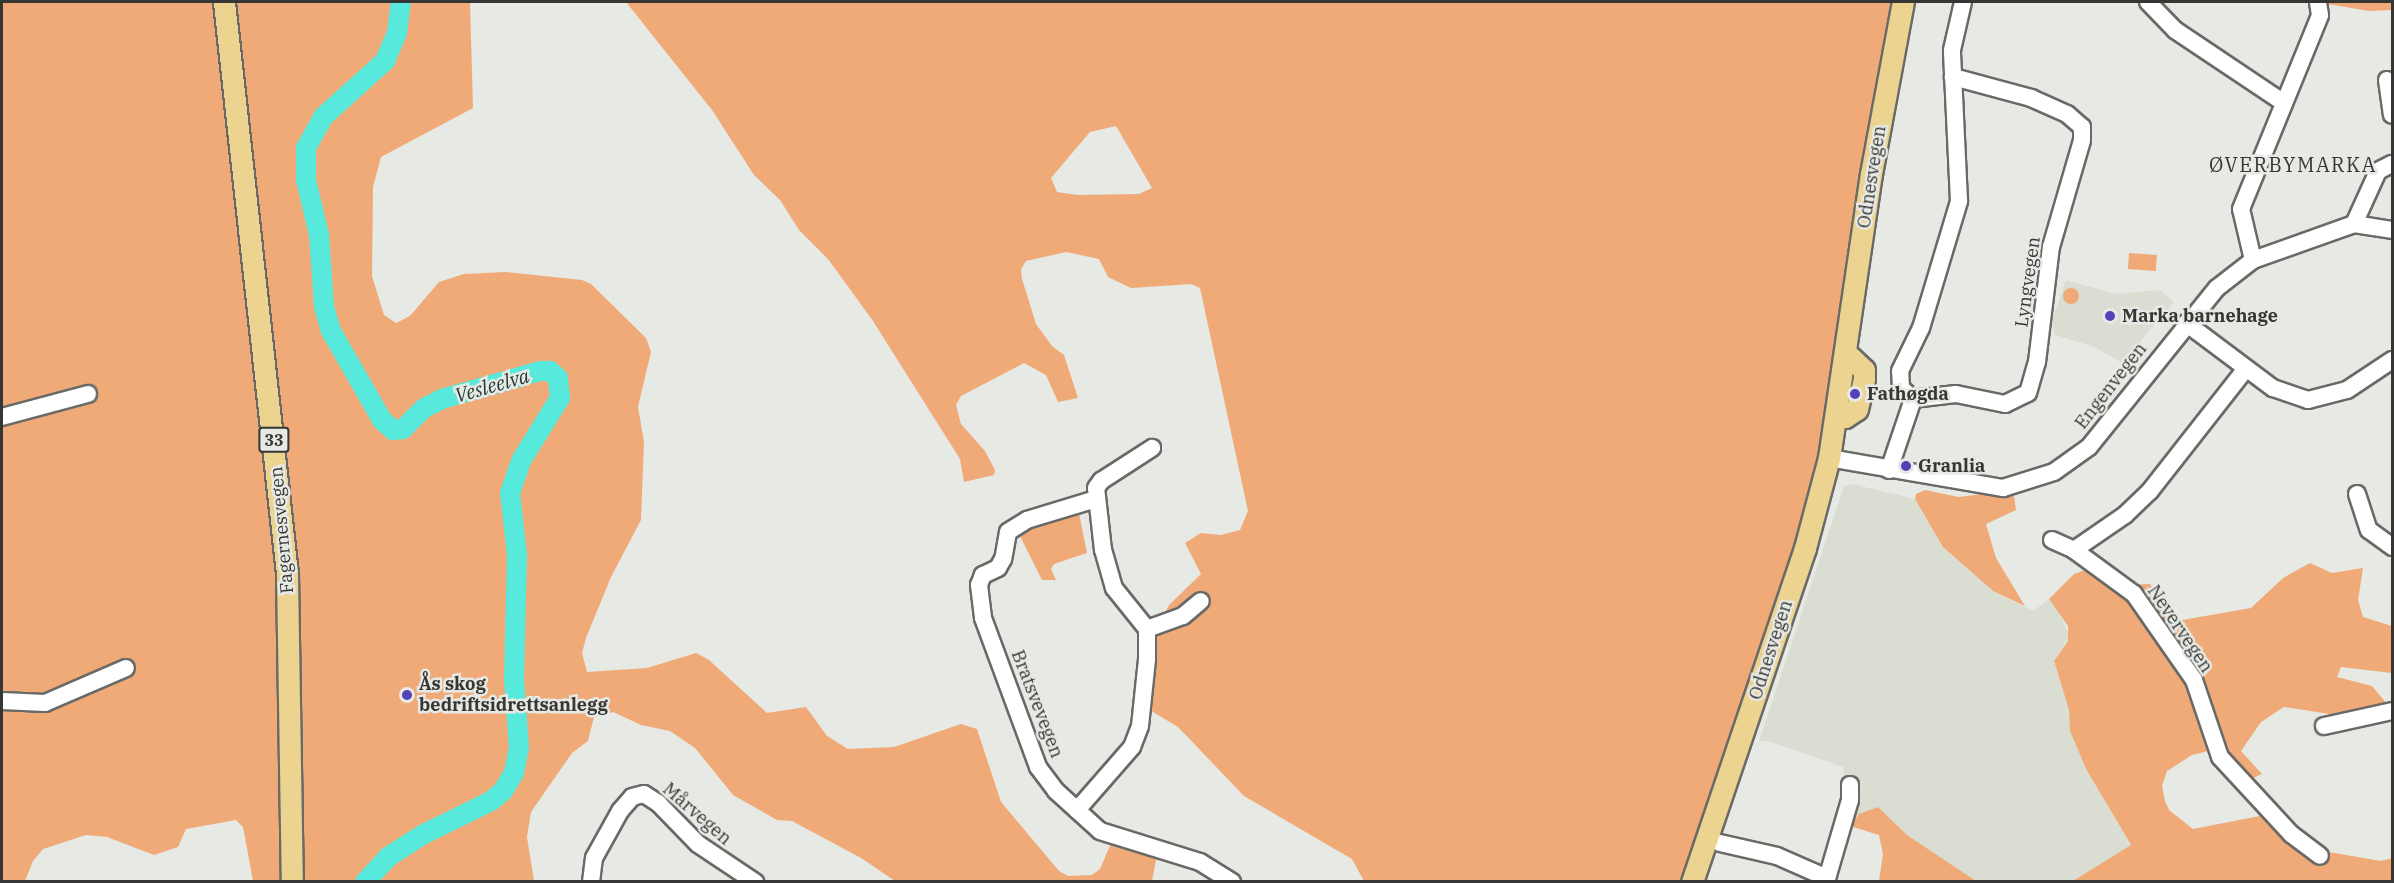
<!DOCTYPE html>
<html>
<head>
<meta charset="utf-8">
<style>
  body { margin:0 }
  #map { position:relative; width:2394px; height:883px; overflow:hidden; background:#e7e9e4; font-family:"IBM Plex Serif",serif }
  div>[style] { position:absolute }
  .built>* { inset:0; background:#daded2 }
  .green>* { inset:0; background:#efaa78; transform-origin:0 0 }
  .round { border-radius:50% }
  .river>* { height:20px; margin:-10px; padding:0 10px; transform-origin:10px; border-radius:10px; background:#57eadc }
  .roads { filter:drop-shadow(2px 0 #696a67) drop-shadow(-2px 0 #696a67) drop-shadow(0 2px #696a67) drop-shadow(0 -2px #696a67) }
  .minor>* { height:16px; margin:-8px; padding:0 8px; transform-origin:8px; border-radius:8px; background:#fff }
  .major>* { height:21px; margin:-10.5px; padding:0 10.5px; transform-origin:10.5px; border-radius:10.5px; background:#ecd390 }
  .dots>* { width:16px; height:16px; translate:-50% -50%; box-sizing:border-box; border:3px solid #e7e9e4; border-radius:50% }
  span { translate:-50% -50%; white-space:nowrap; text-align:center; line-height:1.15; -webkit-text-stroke:5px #e7e9e4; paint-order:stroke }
  .shield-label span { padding:2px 4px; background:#e7e9e4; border:2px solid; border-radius:4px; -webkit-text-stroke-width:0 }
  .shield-label { font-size:16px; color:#363635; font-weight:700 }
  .street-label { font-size:18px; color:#363635 }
  .poi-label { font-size:18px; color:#363635; font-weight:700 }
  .left { translate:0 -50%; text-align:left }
  .neighbourhood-label { font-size:20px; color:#363635; letter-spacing:1.5px }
  .water-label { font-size:20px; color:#1f3835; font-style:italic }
  .frame { position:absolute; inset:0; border:3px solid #363635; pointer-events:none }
</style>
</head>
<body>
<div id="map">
  <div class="built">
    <div style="clip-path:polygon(2066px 280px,2115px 294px,2160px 290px,2174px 302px,2122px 363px,2095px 347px,2055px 335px,2052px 321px)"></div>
    <div style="clip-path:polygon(1852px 484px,1915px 499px,1943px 547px,1993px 591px,2033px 611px,2049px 599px,2058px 608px,2069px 636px,2054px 662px,2069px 710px,2070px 731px,2086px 769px,2131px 846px,2128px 850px,2073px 881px,1976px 881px,1907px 835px,1878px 807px,1850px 826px,1843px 767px,1768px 741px,1759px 741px,1844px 486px)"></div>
  </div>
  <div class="green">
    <div style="clip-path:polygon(2px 2px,470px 2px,473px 108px,381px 157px,373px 187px,372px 276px,384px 315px,396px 323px,410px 316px,439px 282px,464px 274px,505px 272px,582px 280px,591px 284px,646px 338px,651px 352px,638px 407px,644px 442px,641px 520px,611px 577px,586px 638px,582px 653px,587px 672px,647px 668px,696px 653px,709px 660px,767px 713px,806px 707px,827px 736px,848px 749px,894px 747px,961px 724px,977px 729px,1001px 802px,1059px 871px,1068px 876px,1092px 875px,1100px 869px,1112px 841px,1157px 855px,1152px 881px,895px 881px,861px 858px,792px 821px,777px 820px,733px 795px,695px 748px,670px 731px,641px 725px,613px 712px,594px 717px,588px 741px,572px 753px,531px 812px,527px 837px,534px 881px,253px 881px,243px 827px,236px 820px,186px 829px,178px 847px,154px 855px,107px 837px,86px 835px,43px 849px,33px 861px,25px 881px,2px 882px)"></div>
    <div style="clip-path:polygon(evenodd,626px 2px,1908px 2px,1820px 457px,1786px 576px,1681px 881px,1364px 881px,1352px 859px,1244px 796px,1178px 727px,1148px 709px,1146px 649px,1169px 605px,1201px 574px,1185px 543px,1201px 533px,1221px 535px,1240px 530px,1248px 511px,1200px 288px,1191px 284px,1131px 288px,1108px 277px,1099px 259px,1066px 252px,1026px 261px,1021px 269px,1022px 279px,1036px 324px,1052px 346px,1064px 355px,1078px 398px,1058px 402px,1046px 375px,1024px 363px,961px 396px,956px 405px,961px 424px,985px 451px,995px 470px,994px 475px,964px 482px,960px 459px,873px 321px,828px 259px,799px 230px,780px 200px,754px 175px,712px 110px,626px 2px,1116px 126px,1152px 188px,1139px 194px,1077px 195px,1057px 192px,1051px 178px,1090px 132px,1116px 126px)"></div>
    <div style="clip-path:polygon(2316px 2px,2392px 2px,2392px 10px,2369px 11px)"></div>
    <div style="left:2129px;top:253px;width:28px;height:16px;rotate:4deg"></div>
    <div class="round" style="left:2063px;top:288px;width:16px;height:16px"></div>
    <div style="clip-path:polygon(1925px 490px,1959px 497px,2013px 490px,2016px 510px,1986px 524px,1996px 558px,2025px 606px,1993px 591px,1943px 547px,1915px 499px,1916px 494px)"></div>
    <div style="clip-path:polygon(1079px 513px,1087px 553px,1054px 564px,1051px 569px,1056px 580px,1042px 580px,1017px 530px)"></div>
    <div style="clip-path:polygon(2310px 563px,2332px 573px,2363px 568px,2358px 600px,2363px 617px,2392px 626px,2392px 673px,2341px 667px,2337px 677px,2372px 686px,2387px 704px,2349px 717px,2284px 707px,2261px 722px,2241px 751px,2262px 774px,2251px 779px,2212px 750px,2192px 755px,2167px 771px,2162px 786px,2165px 801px,2169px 810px,2193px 829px,2275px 813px,2323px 851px,2381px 861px,2392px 858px,2392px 881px,2073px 881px,2131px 845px,2086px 769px,2070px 731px,2069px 710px,2054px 661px,2068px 641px,2068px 626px,2049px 599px,2074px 574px,2093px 567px,2123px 585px,2150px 584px,2171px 622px,2251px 608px,2283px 578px)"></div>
    <div style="clip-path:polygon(1878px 807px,1907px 835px,1976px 881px,1879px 881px,1883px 854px,1879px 835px,1850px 826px,1859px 814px)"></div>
  </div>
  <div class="river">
    <div style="left:365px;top:882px;width:34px;rotate:-47deg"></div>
    <div style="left:388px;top:857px;width:40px;rotate:-32.9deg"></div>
    <div style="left:422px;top:835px;width:77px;rotate:-26.2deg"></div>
    <div style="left:491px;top:801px;width:16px;rotate:-40deg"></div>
    <div style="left:503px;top:791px;width:21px;rotate:-59deg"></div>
    <div style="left:514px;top:773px;width:25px;rotate:-79deg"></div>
    <div style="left:519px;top:748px;width:68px;rotate:-94.2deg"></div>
    <div style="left:514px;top:680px;width:125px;rotate:-88.6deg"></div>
    <div style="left:517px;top:555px;width:62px;rotate:-96.4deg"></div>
    <div style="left:510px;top:493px;width:36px;rotate:-71deg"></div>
    <div style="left:522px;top:459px;width:72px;rotate:-58.1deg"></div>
    <div style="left:560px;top:398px;width:20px;rotate:-96deg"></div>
    <div style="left:558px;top:378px;width:11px;rotate:-139deg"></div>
    <div style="left:550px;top:371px;width:10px;rotate:180deg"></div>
    <div style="left:540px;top:371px;width:102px;rotate:164.1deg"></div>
    <div style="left:442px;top:399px;width:20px;rotate:153deg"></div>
    <div style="left:424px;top:408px;width:30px;rotate:135deg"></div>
    <div style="left:403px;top:429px;width:10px;rotate:174deg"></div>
    <div style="left:393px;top:430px;width:15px;rotate:-138deg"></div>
    <div style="left:382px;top:420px;width:103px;rotate:-119.8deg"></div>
    <div style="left:331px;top:331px;width:26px;rotate:-106deg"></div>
    <div style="left:324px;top:306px;width:71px;rotate:-94deg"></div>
    <div style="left:319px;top:235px;width:57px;rotate:-103.3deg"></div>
    <div style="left:306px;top:180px;width:32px;rotate:-90deg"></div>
    <div style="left:306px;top:148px;width:35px;rotate:-61deg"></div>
    <div style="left:323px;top:117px;width:84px;rotate:-42.1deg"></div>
    <div style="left:385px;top:61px;width:30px;rotate:-67deg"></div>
    <div style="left:397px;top:33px;width:31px;rotate:-83deg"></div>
  </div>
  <div class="roads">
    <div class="minor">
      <div style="left:2148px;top:2px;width:39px;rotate:46deg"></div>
      <div style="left:2175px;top:30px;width:131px;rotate:33.8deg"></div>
      <div style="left:2387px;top:80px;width:35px;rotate:82deg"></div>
      <div style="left:2354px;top:224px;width:58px;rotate:-65.6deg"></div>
      <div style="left:2378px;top:171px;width:16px;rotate:-27deg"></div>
      <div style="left:2253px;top:260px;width:52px;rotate:-103.2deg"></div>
      <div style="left:2241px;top:209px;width:209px;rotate:-67.8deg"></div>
      <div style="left:2320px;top:15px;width:13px;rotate:-99deg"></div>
      <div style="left:2186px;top:323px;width:109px;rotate:36.8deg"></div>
      <div style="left:2273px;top:388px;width:37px;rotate:19deg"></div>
      <div style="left:2308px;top:400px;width:40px;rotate:-14.4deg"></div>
      <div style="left:2347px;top:390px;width:54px;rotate:-33.7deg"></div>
      <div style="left:1913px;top:399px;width:16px;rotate:-137deg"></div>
      <div style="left:1901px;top:388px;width:17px;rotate:-93deg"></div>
      <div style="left:1900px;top:371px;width:48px;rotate:-64deg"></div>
      <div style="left:1921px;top:328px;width:133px;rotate:-73.3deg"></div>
      <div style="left:1959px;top:201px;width:151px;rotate:-92.7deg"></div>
      <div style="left:1952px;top:50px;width:49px;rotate:-77.1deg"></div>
      <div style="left:2px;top:417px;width:89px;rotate:-15deg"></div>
      <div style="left:1829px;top:458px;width:177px;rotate:9.8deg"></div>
      <div style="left:2003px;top:488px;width:53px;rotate:-17.4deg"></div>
      <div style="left:2054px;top:472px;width:43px;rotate:-35.5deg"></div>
      <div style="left:2089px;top:447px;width:204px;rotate:-51.2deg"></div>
      <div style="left:2217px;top:288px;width:46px;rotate:-37.9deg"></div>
      <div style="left:2253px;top:260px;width:107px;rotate:-19.6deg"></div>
      <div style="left:2354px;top:224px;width:38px;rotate:9deg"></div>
      <div style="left:1889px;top:470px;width:75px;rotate:-71.3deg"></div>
      <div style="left:1913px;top:399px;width:43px;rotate:-6.6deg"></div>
      <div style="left:1956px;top:394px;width:50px;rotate:11.5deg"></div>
      <div style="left:2005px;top:404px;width:25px;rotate:-26deg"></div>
      <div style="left:2028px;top:393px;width:32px;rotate:-74deg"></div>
      <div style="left:2037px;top:362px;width:116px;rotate:-83.1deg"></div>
      <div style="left:2051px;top:247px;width:111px;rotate:-73.8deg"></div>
      <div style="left:2082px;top:140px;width:13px;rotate:-90deg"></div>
      <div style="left:2082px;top:127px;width:20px;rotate:-139deg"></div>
      <div style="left:2067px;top:114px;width:39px;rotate:-156deg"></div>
      <div style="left:2031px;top:98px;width:81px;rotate:-164.9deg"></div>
      <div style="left:2357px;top:494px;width:38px;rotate:72deg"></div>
      <div style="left:2369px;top:530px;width:29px;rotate:36deg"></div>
      <div style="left:1096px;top:499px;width:72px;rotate:163.1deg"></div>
      <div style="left:1027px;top:520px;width:22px;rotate:148deg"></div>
      <div style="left:1008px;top:532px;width:27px;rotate:100deg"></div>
      <div style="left:1003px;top:559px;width:10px;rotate:119deg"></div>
      <div style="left:998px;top:568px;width:17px;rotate:155deg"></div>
      <div style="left:983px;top:575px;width:11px;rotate:112deg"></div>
      <div style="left:979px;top:585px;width:33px;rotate:83deg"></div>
      <div style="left:983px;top:618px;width:159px;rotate:69.7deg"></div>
      <div style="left:1038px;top:767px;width:30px;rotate:53deg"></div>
      <div style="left:1056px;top:791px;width:59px;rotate:42.3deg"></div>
      <div style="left:1100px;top:831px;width:105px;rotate:17.2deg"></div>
      <div style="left:1200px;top:862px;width:38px;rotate:32deg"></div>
      <div style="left:2052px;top:540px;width:24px;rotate:24deg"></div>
      <div style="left:2074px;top:550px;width:74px;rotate:36.3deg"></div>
      <div style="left:2134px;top:594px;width:105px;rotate:55.1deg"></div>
      <div style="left:2194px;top:680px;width:81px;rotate:71.3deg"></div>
      <div style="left:2220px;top:757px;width:105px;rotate:47.3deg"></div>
      <div style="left:2291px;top:834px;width:36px;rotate:37deg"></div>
      <div style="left:2074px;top:550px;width:62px;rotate:-34.5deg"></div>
      <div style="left:2125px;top:515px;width:35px;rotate:-44deg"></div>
      <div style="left:2150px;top:491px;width:154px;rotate:-51.9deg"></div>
      <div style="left:1147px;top:629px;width:38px;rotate:-20deg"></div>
      <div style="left:1183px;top:616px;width:23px;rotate:-40deg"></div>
      <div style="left:2px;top:701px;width:43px;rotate:2.7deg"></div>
      <div style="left:45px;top:703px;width:88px;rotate:-23.4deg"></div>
      <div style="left:2324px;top:726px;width:70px;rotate:-12.4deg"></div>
      <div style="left:1077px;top:810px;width:84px;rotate:-48.9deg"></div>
      <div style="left:1132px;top:747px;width:22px;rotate:-69deg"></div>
      <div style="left:1140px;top:726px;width:67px;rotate:-84deg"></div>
      <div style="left:1147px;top:659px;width:30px;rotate:-90deg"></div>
      <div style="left:1147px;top:629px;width:53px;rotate:-128.8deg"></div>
      <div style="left:1114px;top:588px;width:40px;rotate:-106deg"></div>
      <div style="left:1103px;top:550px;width:62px;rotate:-96.4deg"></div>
      <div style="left:1096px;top:488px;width:9px;rotate:-54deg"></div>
      <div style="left:1101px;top:481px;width:61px;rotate:-32.9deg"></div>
      <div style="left:1720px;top:843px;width:58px;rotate:12.8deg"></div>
      <div style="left:1777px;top:856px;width:55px;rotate:23.7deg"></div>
      <div style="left:591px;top:882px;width:24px;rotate:-83deg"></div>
      <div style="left:594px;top:858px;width:54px;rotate:-61deg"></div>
      <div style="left:620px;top:811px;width:18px;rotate:-49deg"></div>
      <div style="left:632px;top:797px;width:12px;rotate:-14deg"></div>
      <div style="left:644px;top:794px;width:17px;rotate:33deg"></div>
      <div style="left:658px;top:803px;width:57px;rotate:45.7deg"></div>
      <div style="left:698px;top:844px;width:69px;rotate:33.7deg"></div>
      <div style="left:1826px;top:882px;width:85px;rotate:-73.7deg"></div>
      <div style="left:1850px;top:800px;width:15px;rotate:-90deg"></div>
    </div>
    <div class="major">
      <div style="left:224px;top:2px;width:575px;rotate:83.71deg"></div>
      <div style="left:287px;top:574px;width:308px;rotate:89.1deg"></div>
      <div style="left:1836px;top:415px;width:9px;rotate:13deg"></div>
      <div style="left:1845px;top:417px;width:14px;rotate:-34deg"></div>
      <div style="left:1857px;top:409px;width:31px;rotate:-77deg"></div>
      <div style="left:1864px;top:379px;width:9px;rotate:-90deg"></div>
      <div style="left:1864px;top:370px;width:26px;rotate:-137deg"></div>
      <div style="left:1692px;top:882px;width:353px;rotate:-71.3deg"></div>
      <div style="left:1805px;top:548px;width:93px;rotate:-75.1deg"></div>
      <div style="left:1829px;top:458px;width:287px;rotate:-81.6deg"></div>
      <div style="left:1871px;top:174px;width:175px;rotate:-79.5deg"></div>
    </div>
  </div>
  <div class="dots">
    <div style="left:2110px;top:316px;background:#5441b8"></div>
    <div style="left:1855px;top:394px;background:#5441b8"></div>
    <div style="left:1906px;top:466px;background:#5441b8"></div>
    <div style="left:407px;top:695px;background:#5441b8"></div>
  </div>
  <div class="shield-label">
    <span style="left:274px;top:440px">33</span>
  </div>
  <div class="street-label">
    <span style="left:1872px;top:177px;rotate:-81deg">Odnesvegen</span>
    <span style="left:2028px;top:282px;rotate:-82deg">Lyngvegen</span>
    <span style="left:2111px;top:386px;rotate:-52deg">Engenvegen</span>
    <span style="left:282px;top:530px;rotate:-95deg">Fagernesvegen</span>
    <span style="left:2180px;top:629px;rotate:56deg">Nevervegen</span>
    <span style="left:1771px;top:650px;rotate:-72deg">Odnesvegen</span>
    <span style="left:1037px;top:704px;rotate:69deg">Bratsvevegen</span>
    <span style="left:697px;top:814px;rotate:41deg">Mårvegen</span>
  </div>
  <div class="poi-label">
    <span class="left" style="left:2122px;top:316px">Marka barnehage</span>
    <span class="left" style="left:1867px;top:394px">Fathøgda</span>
    <span class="left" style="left:1918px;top:466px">Granlia</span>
    <span class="left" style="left:419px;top:695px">Ås skog<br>bedriftsidrettsanlegg</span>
  </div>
  <div class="neighbourhood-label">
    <span style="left:2293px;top:164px">ØVERBYMARKA</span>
  </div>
  <div class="water-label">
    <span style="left:492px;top:385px;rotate:-16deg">Vesleelva</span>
  </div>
  <div class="frame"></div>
</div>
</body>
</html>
